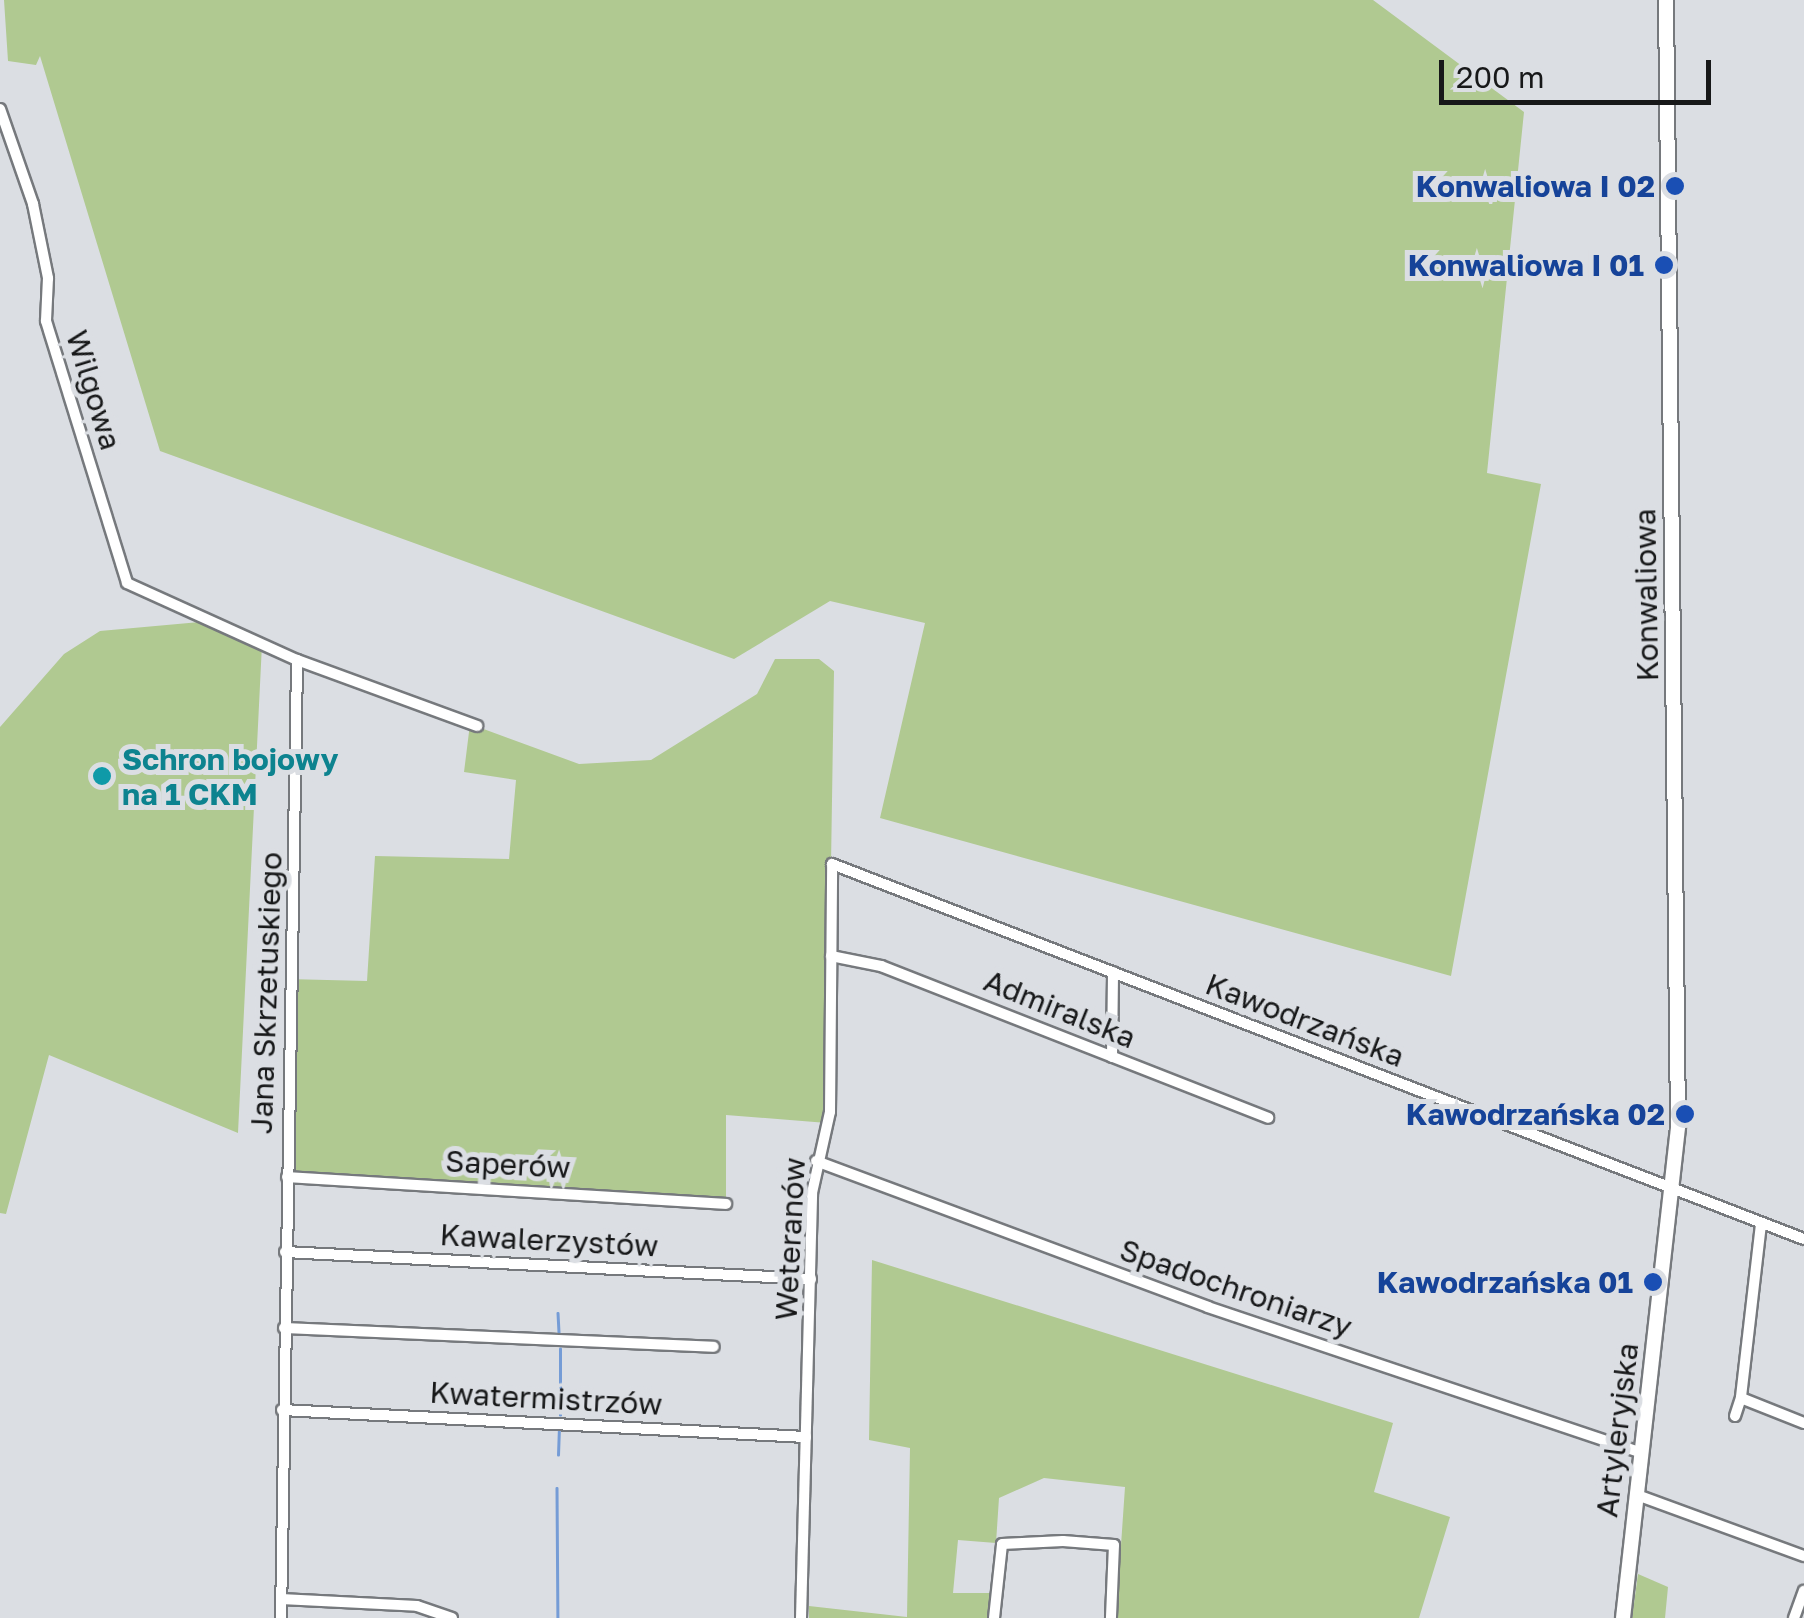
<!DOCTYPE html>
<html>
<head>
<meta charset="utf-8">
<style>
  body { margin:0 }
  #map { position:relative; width:1804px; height:1618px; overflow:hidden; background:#dbdee3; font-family:"Golos Text",sans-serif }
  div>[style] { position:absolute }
  .green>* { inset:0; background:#b0c991 }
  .stream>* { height:2.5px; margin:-1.25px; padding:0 1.25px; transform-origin:1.25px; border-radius:1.25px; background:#759cd6 }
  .roads { filter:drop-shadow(2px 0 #76797d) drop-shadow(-2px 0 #76797d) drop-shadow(0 2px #76797d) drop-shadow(0 -2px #76797d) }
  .street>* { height:10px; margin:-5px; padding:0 5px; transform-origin:5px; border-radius:5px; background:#fff }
  .secondary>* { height:14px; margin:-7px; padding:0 7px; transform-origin:7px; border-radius:7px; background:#fff }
  .dots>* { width:28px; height:28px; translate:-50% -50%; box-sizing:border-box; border:5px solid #dbdee3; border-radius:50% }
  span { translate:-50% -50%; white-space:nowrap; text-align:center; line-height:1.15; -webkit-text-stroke:10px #dbdee3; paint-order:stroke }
  .transit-label { font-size:30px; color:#164399; font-weight:700 }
  .right { translate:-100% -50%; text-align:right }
  .street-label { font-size:30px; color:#171819 }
  .culture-label { font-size:30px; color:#0d838f; font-weight:700 }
  .left { translate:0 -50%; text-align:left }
  .scale { position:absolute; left:1439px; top:60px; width:272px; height:45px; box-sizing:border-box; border:5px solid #171819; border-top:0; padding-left:12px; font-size:30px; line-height:35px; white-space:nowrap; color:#171819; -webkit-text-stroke:8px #dbdee3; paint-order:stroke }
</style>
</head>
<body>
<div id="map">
  <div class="green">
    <div style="clip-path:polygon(4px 0,1373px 0,1524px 112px,1487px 473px,1541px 484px,1451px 976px,880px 818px,925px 623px,830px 601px,734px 659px,160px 451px,40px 56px,36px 65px,8px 61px)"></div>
    <div style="clip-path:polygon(211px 621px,262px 644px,238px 1133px,49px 1055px,6px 1214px,0 1213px,0 727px,64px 654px,100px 631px)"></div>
    <div style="clip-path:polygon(775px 659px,819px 659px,834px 671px,827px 1123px,726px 1115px,726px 1204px,287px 1177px,287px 979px,367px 981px,375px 856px,509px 859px,516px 780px,464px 772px,470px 724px,579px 764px,651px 760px,757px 694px)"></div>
    <div style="clip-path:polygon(872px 1260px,1393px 1423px,1374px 1492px,1450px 1517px,1419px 1618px,1116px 1618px,1125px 1487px,1044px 1478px,999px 1498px,996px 1543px,958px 1540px,953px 1593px,992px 1593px,990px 1618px,809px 1618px,809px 1606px,907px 1617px,910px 1448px,869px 1440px)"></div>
    <div style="clip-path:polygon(1638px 1574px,1668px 1587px,1665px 1618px,1632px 1618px)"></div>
  </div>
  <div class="stream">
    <div style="left:558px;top:1313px;width:22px;rotate:87deg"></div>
    <div style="left:560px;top:1415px;width:66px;rotate:-90deg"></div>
    <div style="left:558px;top:1455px;width:25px;rotate:-88deg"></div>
    <div style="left:557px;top:1488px;width:130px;rotate:89.6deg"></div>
  </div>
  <div class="roads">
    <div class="street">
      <div style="left:0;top:109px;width:101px;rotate:70.8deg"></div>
      <div style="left:33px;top:204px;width:76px;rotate:78.5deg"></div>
      <div style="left:48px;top:278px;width:43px;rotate:92.7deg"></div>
      <div style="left:46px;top:321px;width:274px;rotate:72.8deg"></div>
      <div style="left:127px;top:583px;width:187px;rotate:24.4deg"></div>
      <div style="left:297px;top:660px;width:192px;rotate:20.1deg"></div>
      <div style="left:831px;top:956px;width:51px;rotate:11.3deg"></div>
      <div style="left:881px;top:966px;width:416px;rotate:21.4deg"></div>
      <div style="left:1112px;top:1057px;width:85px;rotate:-89.3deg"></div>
      <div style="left:816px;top:1161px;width:418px;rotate:20.4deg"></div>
      <div style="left:1208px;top:1307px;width:457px;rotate:18.6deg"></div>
      <div style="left:287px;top:1177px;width:440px;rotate:3.5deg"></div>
      <div style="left:1761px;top:1224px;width:175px;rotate:96.6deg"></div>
      <div style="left:1741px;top:1398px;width:68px;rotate:21.6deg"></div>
      <div style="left:285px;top:1252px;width:527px;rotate:2.94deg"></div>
      <div style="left:284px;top:1328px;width:430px;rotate:2.5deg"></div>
      <div style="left:282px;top:1410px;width:525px;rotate:2.95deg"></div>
      <div style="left:1735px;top:1416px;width:19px;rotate:-72deg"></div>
      <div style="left:1637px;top:1495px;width:178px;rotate:20.1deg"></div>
      <div style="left:281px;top:1599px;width:136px;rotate:2.9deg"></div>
      <div style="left:417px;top:1606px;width:37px;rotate:19deg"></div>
      <div style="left:281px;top:1618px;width:958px;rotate:-89.04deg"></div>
      <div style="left:801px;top:1618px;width:425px;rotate:-88.5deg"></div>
      <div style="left:812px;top:1193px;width:83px;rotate:-77.5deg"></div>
      <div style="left:830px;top:1112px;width:248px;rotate:-89.5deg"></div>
      <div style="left:832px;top:864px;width:1042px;rotate:21.1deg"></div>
      <div style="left:994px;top:1618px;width:74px;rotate:-83.8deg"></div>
      <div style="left:1002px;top:1544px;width:61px;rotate:-2.8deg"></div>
      <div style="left:1063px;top:1541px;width:51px;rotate:4.5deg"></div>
      <div style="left:1114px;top:1545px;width:73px;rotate:92.4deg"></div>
      <div style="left:1794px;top:1618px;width:29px;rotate:-70deg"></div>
    </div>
    <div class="secondary">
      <div style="left:1623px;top:1618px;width:495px;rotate:-83.6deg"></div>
      <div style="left:1678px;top:1126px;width:1126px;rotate:-90.61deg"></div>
    </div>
  </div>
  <div class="dots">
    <div style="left:1675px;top:186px;background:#1a4fb4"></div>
    <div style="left:1664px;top:265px;background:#1a4fb4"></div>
    <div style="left:102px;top:776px;background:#0f9aa8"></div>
    <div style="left:1685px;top:1114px;background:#1a4fb4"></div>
    <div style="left:1653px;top:1282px;background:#1a4fb4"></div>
  </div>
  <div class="transit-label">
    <span class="right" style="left:1655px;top:186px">Konwaliowa I 02</span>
    <span class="right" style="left:1644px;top:265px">Konwaliowa I 01</span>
    <span class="right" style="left:1665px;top:1114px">Kawodrzańska 02</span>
    <span class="right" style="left:1633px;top:1282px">Kawodrzańska 01</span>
  </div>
  <div class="street-label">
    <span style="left:94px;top:390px;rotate:73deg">Wilgowa</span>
    <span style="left:1646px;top:595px;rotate:-91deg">Konwaliowa</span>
    <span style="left:266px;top:993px;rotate:-88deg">Jana Skrzetuskiego</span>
    <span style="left:1060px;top:1009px;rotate:22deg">Admiralska</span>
    <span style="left:1305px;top:1020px;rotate:21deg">Kawodrzańska</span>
    <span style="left:508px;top:1164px;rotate:3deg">Saperów</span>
    <span style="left:790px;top:1239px;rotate:-87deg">Weteranów</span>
    <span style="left:549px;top:1240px;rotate:3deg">Kawalerzystów</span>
    <span style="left:1236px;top:1288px;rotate:19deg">Spadochroniarzy</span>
    <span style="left:546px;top:1398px;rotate:3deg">Kwatermistrzów</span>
    <span style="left:1617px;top:1430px;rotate:-83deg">Artyleryjska</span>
  </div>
  <div class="culture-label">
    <span class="left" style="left:122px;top:776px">Schron bojowy<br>na 1 CKM</span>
  </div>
  <div class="scale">200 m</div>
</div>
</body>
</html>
